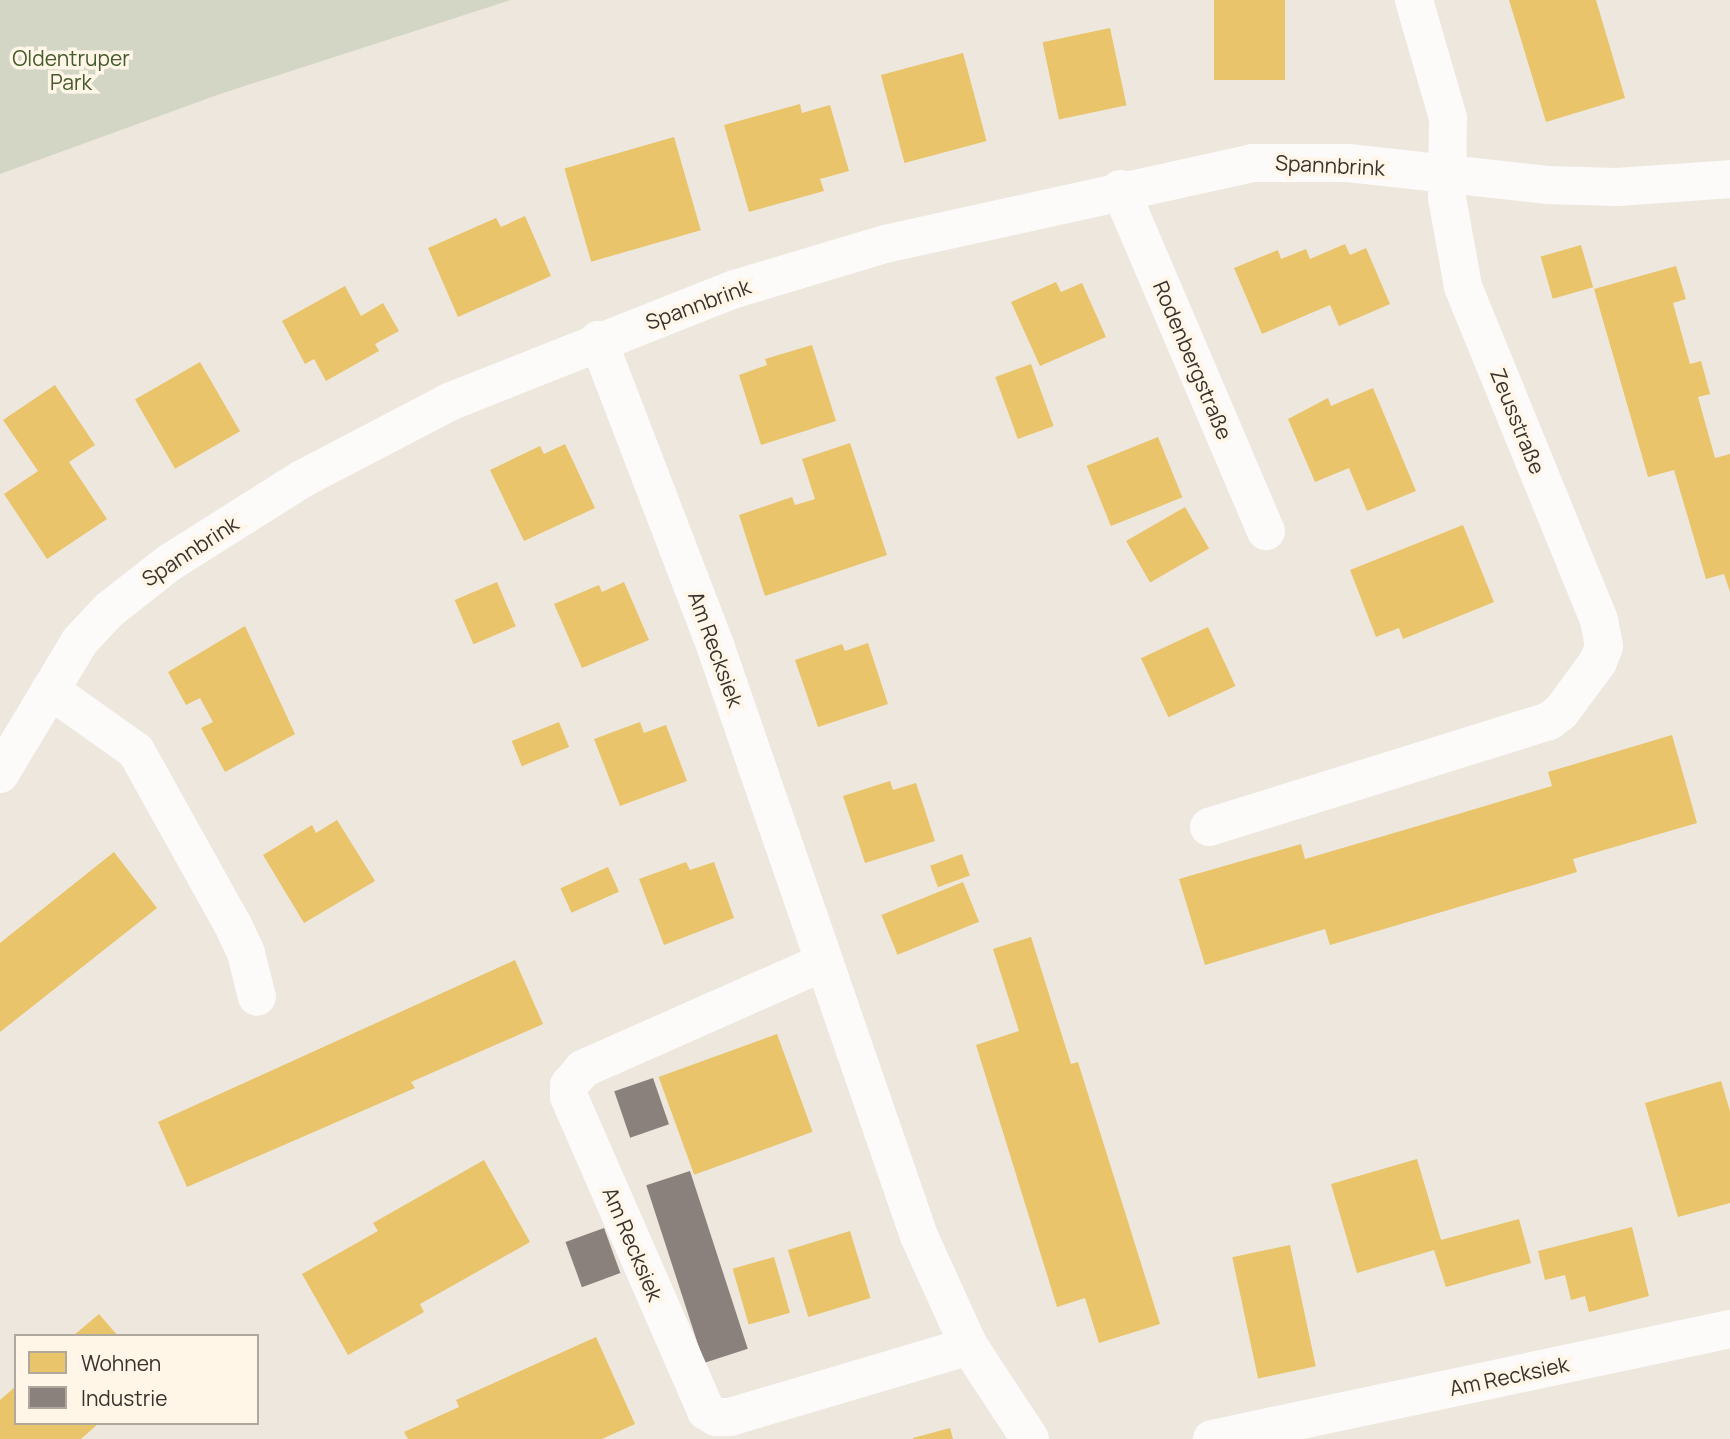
<!DOCTYPE html>
<html>
<head>
<meta charset="utf-8">
<style>
  body { margin:0 }
  #map { position:relative; width:1730px; height:1439px; overflow:hidden; background:#ede7dd; font-family:Manrope,sans-serif }
  div>[style] { position:absolute }
  .green>* { inset:0; background:#d3d6c5 }
  .homes>* { inset:0; background:#e9c46a; transform-origin:0 0 }
  .industry>* { inset:0; background:#8a817c; transform-origin:0 0 }
  .minor>* { height:38px; margin:-19px; padding:0 19px; transform-origin:19px; border-radius:19px; background:#fcfbfa }
  span { translate:-50% -50%; white-space:nowrap; text-align:center; line-height:1.15; -webkit-text-stroke:7px #fff6e8; paint-order:stroke }
  .park-label { font-size:21px; color:#455b2b }
  .street-label { font-size:21px; color:#37322c }
  .legend { position:absolute; left:14px; top:1334px; width:245px; height:91px; box-sizing:border-box; background:#fff6e8; border:2px solid #afa89d; margin:0; padding:9px 12px; list-style:none; font-size:21px; color:#37322c }
  .legend li { display:flex; align-items:center; gap:14px; height:35px }
  .legend b { width:35px; border:2px solid #afa89d }
</style>
</head>
<body>
<div id="map">
  <div class="green">
    <div style="clip-path:polygon(0 0,511px 0,220px 94px,0 174px)"></div>
  </div>
  <div class="homes">
    <div style="left:1214px;top:0;width:71px;height:80px"></div>
    <div style="clip-path:polygon(1509px 0,1596px 0,1625px 98px,1546px 122px)"></div>
    <div style="left:1110px;top:28px;width:79px;height:69px;rotate:78deg"></div>
    <div style="left:963px;top:53px;width:91px;height:85px;rotate:75deg"></div>
    <div style="clip-path:polygon(800px 104px,802px 113px,830px 105px,849px 171px,820px 179px,824px 191px,749px 212px,724px 125px)"></div>
    <div style="left:674px;top:137px;width:97px;height:114px;rotate:74deg"></div>
    <div style="clip-path:polygon(525px 216px,551px 276px,458px 317px,428px 248px,496px 218px,501px 227px)"></div>
    <div style="clip-path:polygon(1345px 244px,1350px 255px,1366px 248px,1390px 304px,1339px 326px,1330px 305px,1262px 334px,1234px 268px,1278px 250px,1281px 259px,1306px 249px,1310px 259px)"></div>
    <div style="left:1581px;top:245px;width:44px;height:42px;rotate:74deg"></div>
    <div style="clip-path:polygon(1676px 266px,1686px 299px,1673px 303px,1690px 364px,1701px 361px,1710px 394px,1698px 397px,1715px 458px,1730px 454px,1730px 592px,1724px 574px,1706px 579px,1674px 470px,1648px 477px,1594px 289px)"></div>
    <div style="clip-path:polygon(1056px 282px,1061px 292px,1082px 283px,1106px 337px,1040px 366px,1011px 302px)"></div>
    <div style="clip-path:polygon(345px 286px,361px 316px,383px 303px,399px 331px,375px 344px,379px 351px,326px 381px,314px 359px,305px 364px,282px 321px)"></div>
    <div style="clip-path:polygon(812px 345px,836px 421px,761px 445px,739px 375px,767px 365px,765px 359px)"></div>
    <div style="left:200px;top:362px;width:80px;height:75px;rotate:60deg"></div>
    <div style="left:1031px;top:364px;width:66px;height:38px;rotate:70deg"></div>
    <div style="clip-path:polygon(55px 385px,95px 445px,69px 462px,107px 519px,47px 559px,4px 494px,38px 471px,3px 420px)"></div>
    <div style="clip-path:polygon(1373px 388px,1416px 491px,1367px 511px,1349px 468px,1315px 482px,1288px 419px,1328px 398px,1331px 406px)"></div>
    <div style="left:1158px;top:437px;width:65px;height:77px;rotate:68deg"></div>
    <div style="clip-path:polygon(850px 443px,887px 555px,765px 596px,739px 515px,792px 497px,795px 505px,815px 499px,802px 459px)"></div>
    <div style="clip-path:polygon(565px 444px,595px 508px,524px 541px,490px 470px,540px 446px,544px 454px)"></div>
    <div style="left:1185px;top:507px;width:48px;height:68px;rotate:60deg"></div>
    <div style="clip-path:polygon(1463px 525px,1494px 602px,1403px 639px,1399px 628px,1376px 637px,1350px 570px)"></div>
    <div style="left:497px;top:582px;width:48px;height:46px;rotate:67deg"></div>
    <div style="clip-path:polygon(624px 582px,649px 640px,582px 668px,554px 604px,599px 585px,602px 592px)"></div>
    <div style="clip-path:polygon(245px 626px,295px 734px,225px 772px,201px 728px,213px 722px,200px 698px,186px 705px,168px 672px)"></div>
    <div style="left:1208px;top:627px;width:65px;height:74px;rotate:65deg"></div>
    <div style="clip-path:polygon(868px 643px,888px 704px,818px 727px,795px 660px,842px 644px,845px 651px)"></div>
    <div style="left:559px;top:722px;width:27px;height:51px;rotate:68deg"></div>
    <div style="clip-path:polygon(640px 722px,644px 733px,666px 725px,687px 781px,620px 806px,594px 739px)"></div>
    <div style="clip-path:polygon(1672px 735px,1697px 823px,1573px 859px,1577px 872px,1330px 945px,1325px 929px,1205px 965px,1179px 879px,1301px 844px,1305px 859px,1428px 823px,1552px 786px,1548px 772px)"></div>
    <div style="clip-path:polygon(890px 781px,893px 790px,916px 783px,935px 841px,865px 863px,843px 796px)"></div>
    <div style="clip-path:polygon(337px 820px,375px 881px,304px 923px,263px 855px,312px 825px,316px 833px)"></div>
    <div style="clip-path:polygon(114px 852px,157px 908px,0 1032px,0 943px)"></div>
    <div style="left:962px;top:854px;width:23px;height:34px;rotate:70deg"></div>
    <div style="clip-path:polygon(686px 862px,690px 870px,714px 862px,734px 918px,664px 945px,639px 879px)"></div>
    <div style="left:608px;top:867px;width:27px;height:52px;rotate:66deg"></div>
    <div style="left:963px;top:882px;width:43px;height:88px;rotate:68deg"></div>
    <div style="clip-path:polygon(1031px 937px,1071px 1064px,1078px 1062px,1160px 1324px,1099px 1343px,1085px 1298px,1057px 1307px,976px 1045px,1019px 1031px,993px 949px)"></div>
    <div style="clip-path:polygon(515px 960px,543px 1024px,411px 1082px,415px 1088px,187px 1187px,158px 1122px)"></div>
    <div style="left:777px;top:1034px;width:104px;height:126px;rotate:70deg"></div>
    <div style="clip-path:polygon(1721px 1081px,1730px 1111px,1730px 1203px,1678px 1217px,1645px 1103px)"></div>
    <div style="clip-path:polygon(1417px 1159px,1441px 1240px,1519px 1219px,1531px 1263px,1446px 1287px,1434px 1250px,1357px 1273px,1331px 1184px)"></div>
    <div style="clip-path:polygon(484px 1160px,530px 1242px,420px 1304px,424px 1312px,348px 1355px,302px 1274px,378px 1231px,373px 1223px)"></div>
    <div style="clip-path:polygon(1632px 1227px,1649px 1296px,1589px 1312px,1585px 1296px,1571px 1300px,1565px 1275px,1545px 1280px,1538px 1251px)"></div>
    <div style="left:850px;top:1231px;width:70px;height:65px;rotate:73deg"></div>
    <div style="left:1290px;top:1245px;width:124px;height:59px;rotate:78deg"></div>
    <div style="left:774px;top:1257px;width:58px;height:43px;rotate:74deg"></div>
    <div style="clip-path:polygon(99px 1314px,118px 1336px,73px 1336px)"></div>
    <div style="clip-path:polygon(596px 1337px,635px 1424px,602px 1439px,408px 1439px,404px 1432px,459px 1407px,456px 1400px)"></div>
    <div style="clip-path:polygon(16px 1386px,16px 1423px,99px 1423px,81px 1439px,0 1439px,0 1400px)"></div>
    <div style="clip-path:polygon(950px 1428px,953px 1439px,913px 1439px,913px 1438px)"></div>
  </div>
  <div class="industry">
    <div style="left:653px;top:1078px;width:49px;height:41px;rotate:71deg"></div>
    <div style="left:690px;top:1171px;width:187px;height:46px;rotate:72deg"></div>
    <div style="left:604px;top:1228px;width:48px;height:41px;rotate:70deg"></div>
  </div>
  <div class="minor">
    <div style="left:1120px;top:189px;width:372px;rotate:66.9deg"></div>
    <div style="left:598px;top:340px;width:327px;rotate:69deg"></div>
    <div style="left:715px;top:645px;width:625px;rotate:70.96deg"></div>
    <div style="left:919px;top:1236px;width:121px;rotate:65.6deg"></div>
    <div style="left:969px;top:1346px;width:111px;rotate:56.7deg"></div>
    <div style="left:50px;top:690px;width:105px;rotate:35.3deg"></div>
    <div style="left:136px;top:751px;width:199px;rotate:60.9deg"></div>
    <div style="left:233px;top:925px;width:31px;rotate:65deg"></div>
    <div style="left:246px;top:953px;width:45px;rotate:76deg"></div>
    <div style="left:0;top:774px;width:155px;rotate:-59deg"></div>
    <div style="left:80px;top:641px;width:42px;rotate:-46.9deg"></div>
    <div style="left:109px;top:610px;width:76px;rotate:-38.1deg"></div>
    <div style="left:169px;top:563px;width:157px;rotate:-32.3deg"></div>
    <div style="left:302px;top:479px;width:166px;rotate:-27.6deg"></div>
    <div style="left:449px;top:402px;width:308px;rotate:-21.6deg"></div>
    <div style="left:735px;top:289px;width:157px;rotate:-16.7deg"></div>
    <div style="left:885px;top:244px;width:377px;rotate:-12.4deg"></div>
    <div style="left:1253px;top:163px;width:95px"></div>
    <div style="left:1348px;top:163px;width:200px;rotate:6.3deg"></div>
    <div style="left:1547px;top:185px;width:70px;rotate:1.6deg"></div>
    <div style="left:1617px;top:187px;width:113px;rotate:-4deg"></div>
    <div style="left:1209px;top:827px;width:356px;rotate:-17.3deg"></div>
    <div style="left:1549px;top:721px;width:15px;rotate:-37deg"></div>
    <div style="left:1561px;top:712px;width:62px;rotate:-53.5deg"></div>
    <div style="left:1598px;top:662px;width:17px;rotate:-69deg"></div>
    <div style="left:1604px;top:646px;width:26px;rotate:-101deg"></div>
    <div style="left:1599px;top:620px;width:361px;rotate:-112.2deg"></div>
    <div style="left:1463px;top:286px;width:89px;rotate:-100.3deg"></div>
    <div style="left:1447px;top:198px;width:80px;rotate:-89.3deg"></div>
    <div style="left:1448px;top:118px;width:123px;rotate:-106.1deg"></div>
    <div style="left:824px;top:962px;width:264px;rotate:156.1deg"></div>
    <div style="left:583px;top:1069px;width:21px;rotate:131deg"></div>
    <div style="left:569px;top:1085px;width:12px;rotate:90deg"></div>
    <div style="left:569px;top:1097px;width:343px;rotate:66.4deg"></div>
    <div style="left:706px;top:1411px;width:12px;rotate:31deg"></div>
    <div style="left:716px;top:1417px;width:14px"></div>
    <div style="left:730px;top:1417px;width:249px;rotate:-16.5deg"></div>
    <div style="left:1212px;top:1439px;width:530px;rotate:-11.99deg"></div>
  </div>
  <div class="park-label">
    <span style="left:71px;top:70px">Oldentruper<br>Park</span>
  </div>
  <div class="street-label">
    <span style="left:1330px;top:165px;rotate:3deg">Spannbrink</span>
    <span style="left:698px;top:304px;rotate:-20deg">Spannbrink</span>
    <span style="left:1193px;top:360px;rotate:67deg">Rodenbergstraße</span>
    <span style="left:1518px;top:421px;rotate:68deg">Zeusstraße</span>
    <span style="left:190px;top:551px;rotate:-33deg">Spannbrink</span>
    <span style="left:716px;top:649px;rotate:70deg">Am Recksiek</span>
    <span style="left:633px;top:1244px;rotate:67deg">Am Recksiek</span>
    <span style="left:1509px;top:1376px;rotate:-12deg">Am Recksiek</span>
  </div>
  <ul class="legend">
  <li><b style="height:19px;background:#e9c46a"></b>Wohnen</li>
  <li><b style="height:19px;background:#8a817c"></b>Industrie</li>
  </ul>
</div>
</body>
</html>
